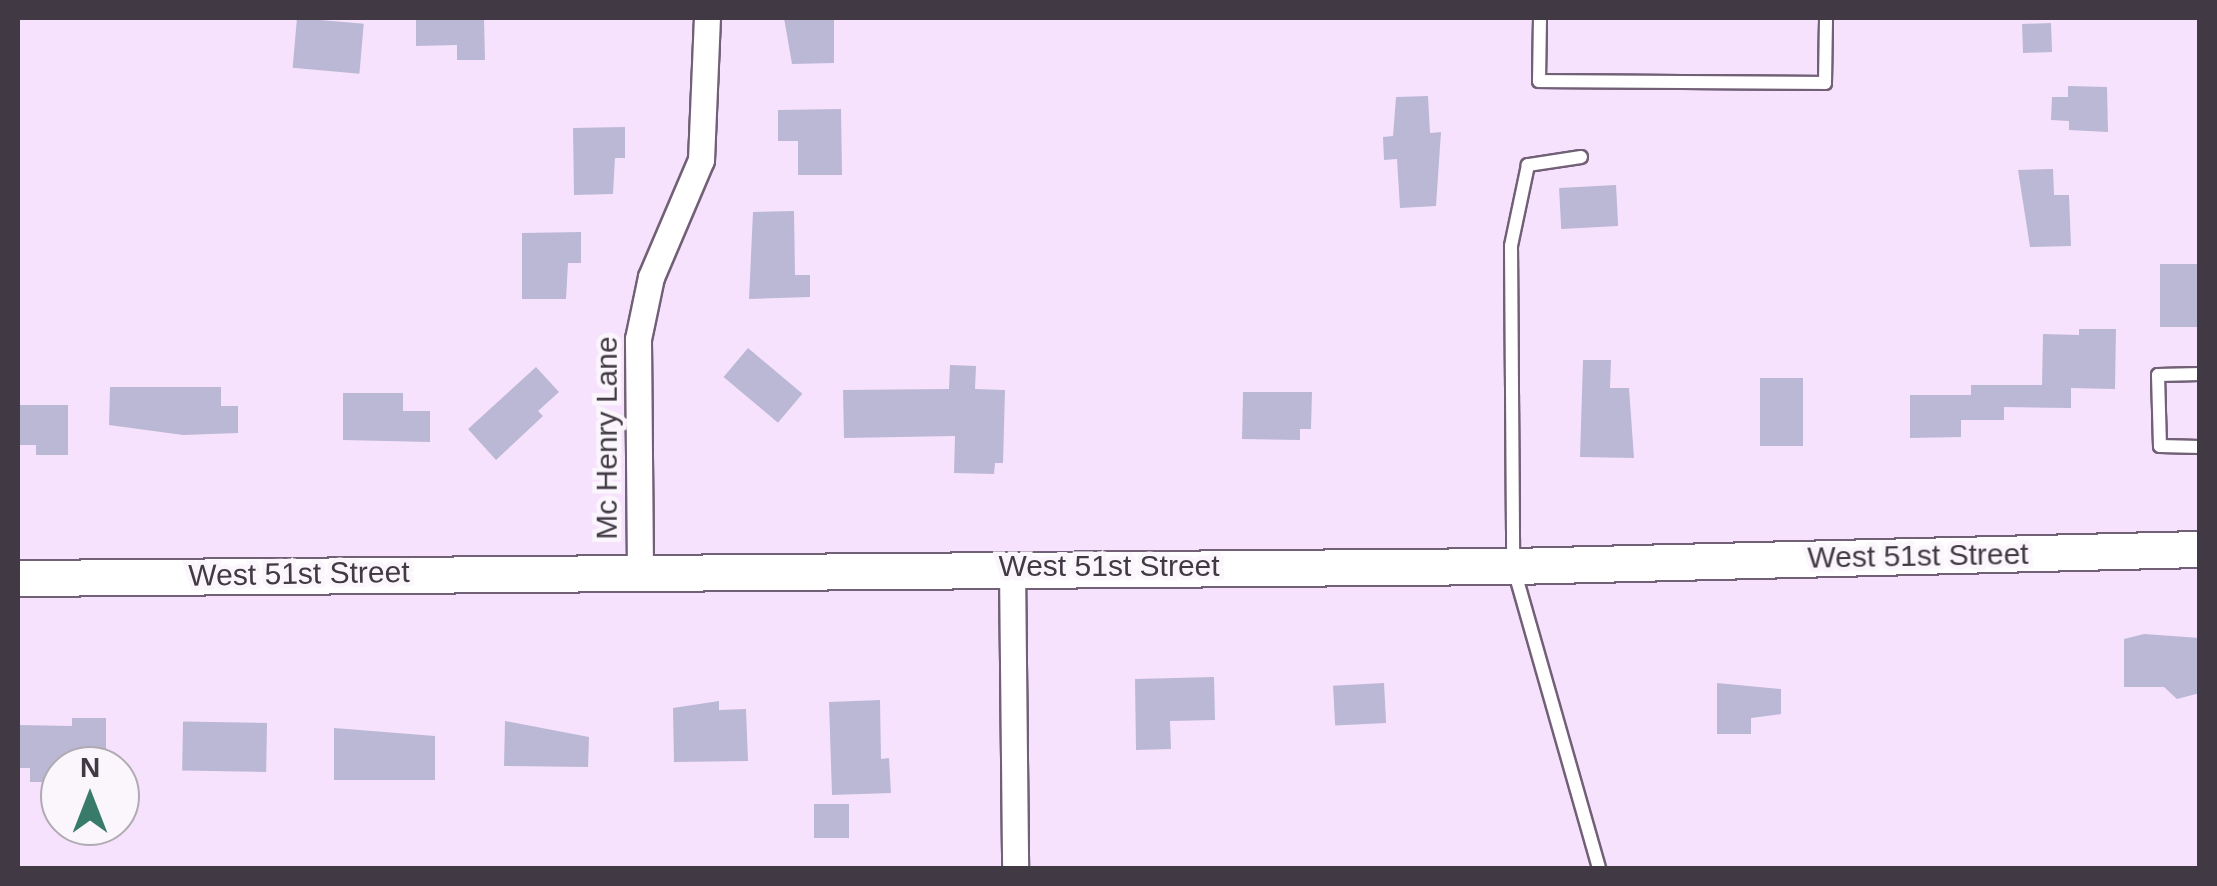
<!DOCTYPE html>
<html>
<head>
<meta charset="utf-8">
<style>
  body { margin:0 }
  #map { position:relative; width:2217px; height:886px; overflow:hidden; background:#f7e2fd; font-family:Helvetica,sans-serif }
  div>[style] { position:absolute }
  .building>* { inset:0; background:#bbb8d5; transform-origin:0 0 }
  .roads { filter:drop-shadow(2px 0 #726077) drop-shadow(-2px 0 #726077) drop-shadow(0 2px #726077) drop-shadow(0 -2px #726077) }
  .lane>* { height:12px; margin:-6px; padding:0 6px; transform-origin:6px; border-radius:6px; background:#fff }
  .street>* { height:25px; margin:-12.5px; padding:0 12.5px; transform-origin:12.5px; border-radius:12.5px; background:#fff }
  .secondary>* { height:35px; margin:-17.5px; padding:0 17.5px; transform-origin:17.5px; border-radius:17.5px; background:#fff }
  span { translate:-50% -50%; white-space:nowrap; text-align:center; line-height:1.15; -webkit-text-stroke:9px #faf6fc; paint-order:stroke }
  .street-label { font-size:30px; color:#413943 }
  .frame { position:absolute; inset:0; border:20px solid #413943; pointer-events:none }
  .north { position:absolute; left:40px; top:746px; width:100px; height:100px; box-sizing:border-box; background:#faf6fc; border:2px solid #b0aab2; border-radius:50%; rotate:0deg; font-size:28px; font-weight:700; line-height:40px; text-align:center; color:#413943 }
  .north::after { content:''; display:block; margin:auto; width:35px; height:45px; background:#397b6b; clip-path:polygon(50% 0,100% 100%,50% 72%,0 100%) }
</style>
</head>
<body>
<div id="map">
  <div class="building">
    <div style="left:297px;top:18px;width:67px;height:50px;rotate:5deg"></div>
    <div style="clip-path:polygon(416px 18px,484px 18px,485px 60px,457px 60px,457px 45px,416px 46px)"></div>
    <div style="clip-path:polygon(784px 18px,834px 18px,834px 63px,792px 64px)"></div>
    <div style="left:2051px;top:23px;width:29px;height:29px;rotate:88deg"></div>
    <div style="clip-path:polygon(2068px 86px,2107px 87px,2108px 132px,2069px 130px,2069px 121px,2051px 120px,2052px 97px,2068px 97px)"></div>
    <div style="clip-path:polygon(1428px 96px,1430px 133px,1441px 132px,1436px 206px,1400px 208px,1397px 159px,1384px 160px,1383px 137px,1393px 136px,1396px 97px)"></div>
    <div style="clip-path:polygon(841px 109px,842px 175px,798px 175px,798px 141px,778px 141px,778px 110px)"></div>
    <div style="clip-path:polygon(625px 127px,625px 158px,615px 158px,613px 194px,574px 195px,573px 128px)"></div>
    <div style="clip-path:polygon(2053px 169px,2054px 195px,2069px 195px,2071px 246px,2030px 247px,2018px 170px)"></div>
    <div style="left:1616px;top:185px;width:41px;height:57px;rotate:87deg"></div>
    <div style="clip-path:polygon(794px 211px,795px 275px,810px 275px,810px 297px,749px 299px,753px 212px)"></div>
    <div style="clip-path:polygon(581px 232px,581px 263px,568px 263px,566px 299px,522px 299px,522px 233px)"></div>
    <div style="left:2160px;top:264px;width:40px;height:63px"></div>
    <div style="clip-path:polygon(2079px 329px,2116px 329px,2115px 389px,2071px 388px,2071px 408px,2004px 407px,2004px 420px,1961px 420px,1961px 437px,1910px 438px,1910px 395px,1971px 395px,1971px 385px,2042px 385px,2043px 334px,2079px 335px)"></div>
    <div style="left:748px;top:348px;width:71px;height:38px;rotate:40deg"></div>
    <div style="clip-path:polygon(1583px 360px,1611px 360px,1610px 388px,1629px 388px,1634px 458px,1580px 457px)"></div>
    <div style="clip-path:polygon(950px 365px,976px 366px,975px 389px,1005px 390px,1003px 463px,995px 463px,994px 474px,954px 473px,955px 436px,844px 438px,843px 390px,949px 389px)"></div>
    <div style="clip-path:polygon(536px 367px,559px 392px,538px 411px,543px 416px,496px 460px,468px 429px)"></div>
    <div style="left:1760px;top:378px;width:43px;height:68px"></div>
    <div style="clip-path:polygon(110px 387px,221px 387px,221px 406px,238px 406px,238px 433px,183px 435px,109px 425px)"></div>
    <div style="clip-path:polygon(1243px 392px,1312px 392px,1311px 429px,1300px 429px,1300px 440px,1242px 439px)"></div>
    <div style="clip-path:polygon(343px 393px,403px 393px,403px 411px,430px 411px,430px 442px,343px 440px)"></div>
    <div style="clip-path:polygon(18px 405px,68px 405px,68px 455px,36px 455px,36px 445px,18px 445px)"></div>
    <div style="clip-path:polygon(2144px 634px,2200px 638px,2200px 693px,2177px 699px,2164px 687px,2124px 687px,2124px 639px)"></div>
    <div style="clip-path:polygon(1214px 677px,1215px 720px,1170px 721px,1171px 749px,1136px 750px,1135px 679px)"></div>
    <div style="left:1384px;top:683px;width:40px;height:51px;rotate:87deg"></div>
    <div style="clip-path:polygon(1717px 683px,1781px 689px,1781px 714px,1751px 718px,1751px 734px,1717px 734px)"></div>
    <div style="clip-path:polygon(880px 700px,881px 759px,889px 758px,891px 793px,832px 795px,829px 702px)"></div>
    <div style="clip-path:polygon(719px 701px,719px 710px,746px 709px,748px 761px,674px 762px,673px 708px)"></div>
    <div style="clip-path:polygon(72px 718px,106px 718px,106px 766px,60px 766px,55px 782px,30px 782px,30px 768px,18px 768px,18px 725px,72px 726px)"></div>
    <div style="clip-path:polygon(505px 721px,589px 737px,588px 767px,504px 766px)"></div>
    <div style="left:267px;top:723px;width:49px;height:84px;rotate:91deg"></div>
    <div style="clip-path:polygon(334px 728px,435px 736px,435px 780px,334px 780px)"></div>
    <div style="left:849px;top:804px;width:34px;height:35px;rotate:90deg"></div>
  </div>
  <div class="roads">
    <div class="lane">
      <div style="left:1540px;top:18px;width:63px;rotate:90.9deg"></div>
      <div style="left:1539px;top:81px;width:286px;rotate:0.4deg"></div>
      <div style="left:1825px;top:83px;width:65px;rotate:-89.1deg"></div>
      <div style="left:1581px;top:157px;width:54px;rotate:171.4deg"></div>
      <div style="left:1528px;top:165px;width:83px;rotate:101.9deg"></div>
      <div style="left:1511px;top:246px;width:320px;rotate:89.6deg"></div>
      <div style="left:1513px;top:566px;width:314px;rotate:74.1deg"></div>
      <div style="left:2200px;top:374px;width:42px;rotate:178.6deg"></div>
      <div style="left:2158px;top:375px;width:71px;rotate:88.4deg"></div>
      <div style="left:2160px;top:446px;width:40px;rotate:1.4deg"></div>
    </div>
    <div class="street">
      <div style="left:1012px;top:567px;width:301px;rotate:89.4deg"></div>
      <div style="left:640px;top:570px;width:231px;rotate:-90.5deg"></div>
      <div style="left:638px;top:339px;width:63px;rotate:-78.2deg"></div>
      <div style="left:651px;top:277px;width:127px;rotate:-66.9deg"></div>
      <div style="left:701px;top:160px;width:142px;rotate:-87.6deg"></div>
    </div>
    <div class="secondary">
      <div style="left:18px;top:578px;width:1495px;rotate:-0.46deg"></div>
      <div style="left:1513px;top:566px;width:687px;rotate:-1.42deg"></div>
    </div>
  </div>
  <div class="street-label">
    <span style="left:607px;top:438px;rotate:-90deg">Mc Henry Lane</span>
    <span style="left:1918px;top:556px;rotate:-1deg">West 51st Street</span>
    <span style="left:1109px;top:566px">West 51st Street</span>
    <span style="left:299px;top:574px;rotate:-1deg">West 51st Street</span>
  </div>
  <div class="frame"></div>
  <div class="north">N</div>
</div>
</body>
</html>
